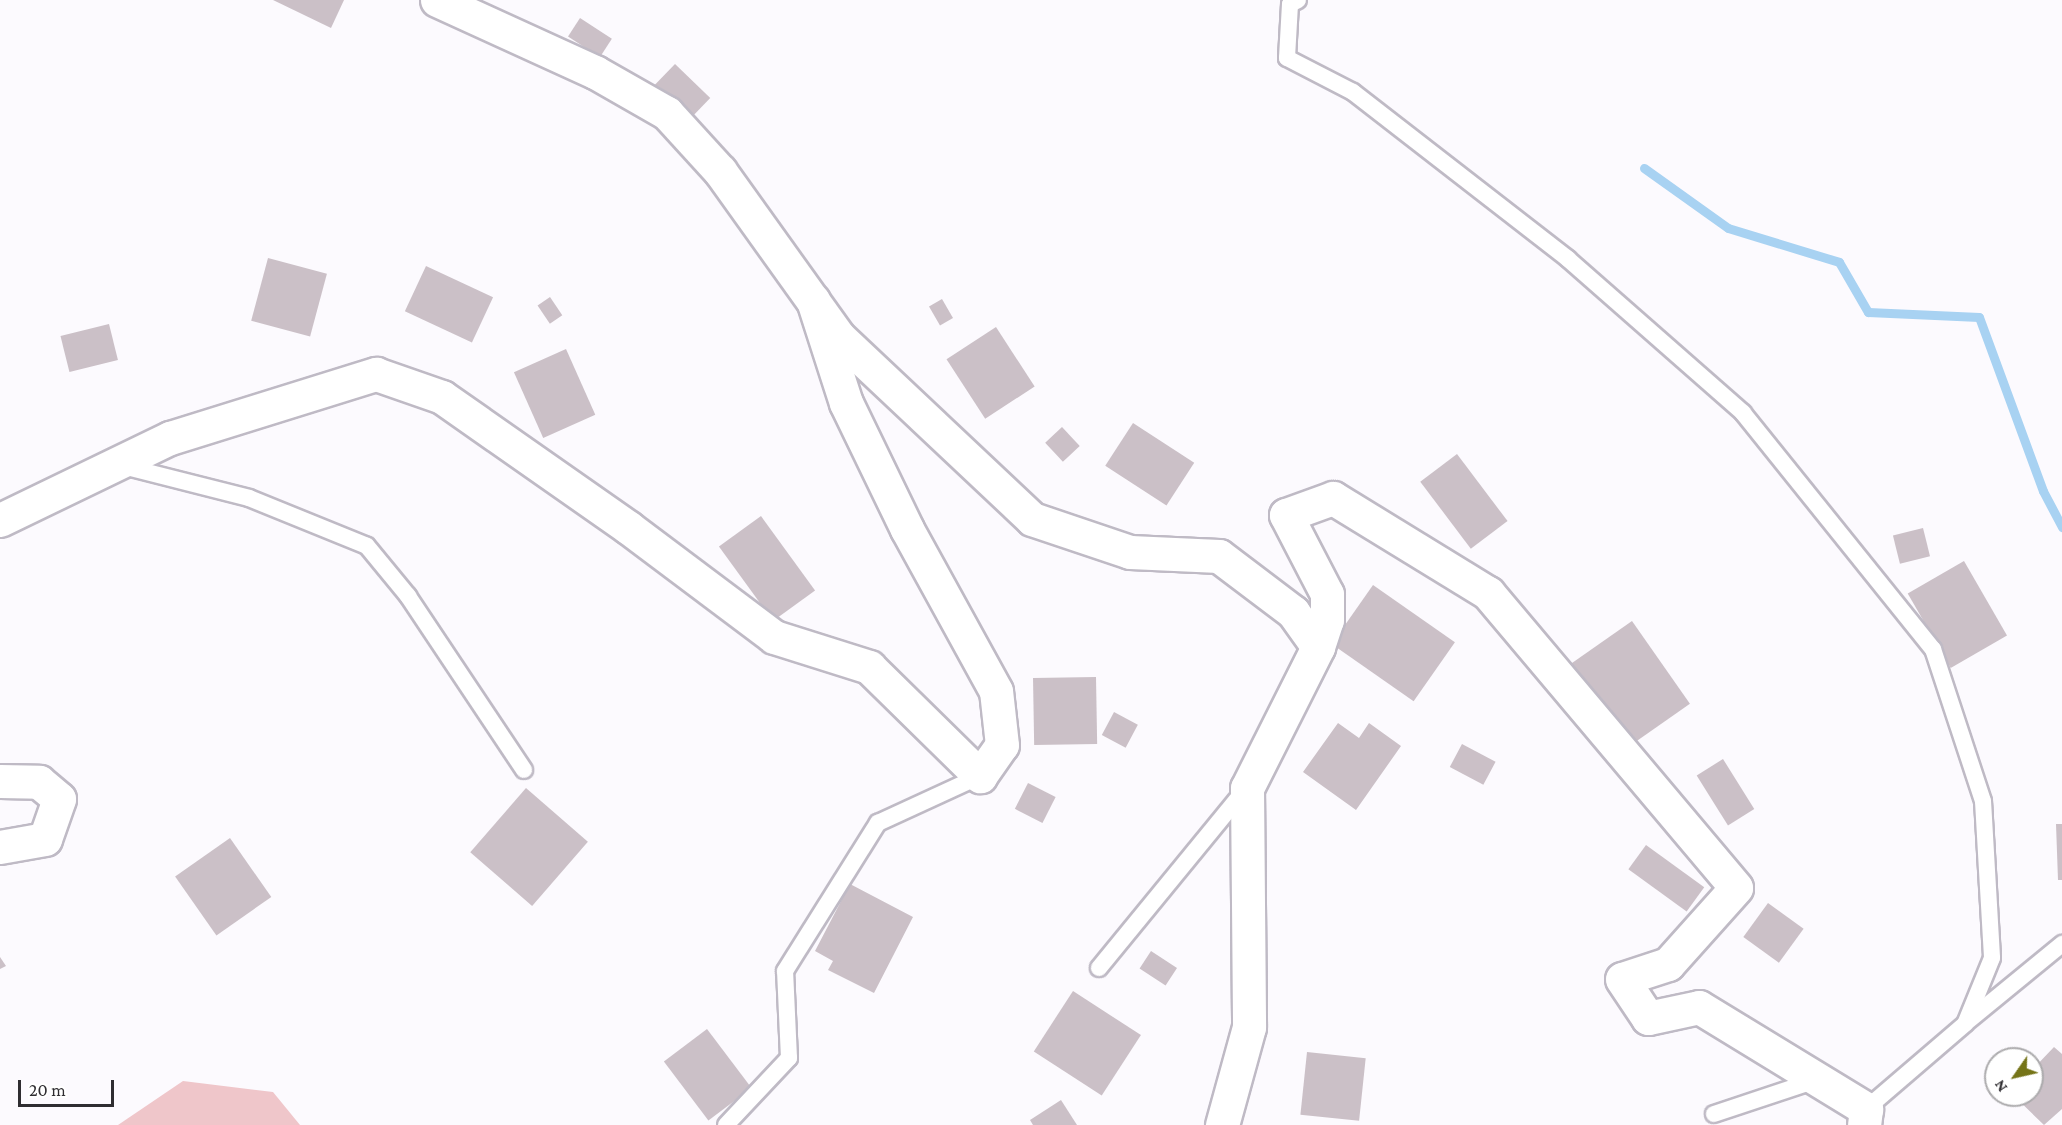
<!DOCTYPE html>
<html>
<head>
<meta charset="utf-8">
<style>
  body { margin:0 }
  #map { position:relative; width:2062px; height:1125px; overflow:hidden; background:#fcfafe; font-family:"Crimson Pro",serif }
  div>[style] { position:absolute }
  .green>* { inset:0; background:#efc6ca }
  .stream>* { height:9px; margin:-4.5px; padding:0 4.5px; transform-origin:4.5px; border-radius:4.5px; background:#a8d2f2 }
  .building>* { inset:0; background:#cbc0c7; transform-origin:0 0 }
  .roads { filter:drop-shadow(2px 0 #bfbac5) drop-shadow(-2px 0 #bfbac5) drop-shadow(0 2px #bfbac5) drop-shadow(0 -2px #bfbac5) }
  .lane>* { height:16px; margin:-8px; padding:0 8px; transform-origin:8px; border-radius:8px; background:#fff }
  .street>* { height:33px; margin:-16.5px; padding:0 16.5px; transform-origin:16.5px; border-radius:16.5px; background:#fff }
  span { translate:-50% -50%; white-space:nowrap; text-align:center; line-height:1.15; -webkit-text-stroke:4.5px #fff; paint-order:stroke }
  .north { position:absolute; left:1984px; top:1047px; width:60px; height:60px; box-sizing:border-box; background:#fff; border:2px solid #acabad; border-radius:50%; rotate:236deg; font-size:16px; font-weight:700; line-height:24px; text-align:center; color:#2f2d31 }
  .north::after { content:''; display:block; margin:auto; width:21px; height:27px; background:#757418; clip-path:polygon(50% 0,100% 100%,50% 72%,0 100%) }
  .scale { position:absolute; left:18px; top:1080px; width:96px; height:27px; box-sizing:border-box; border:3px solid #2f2d31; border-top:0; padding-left:8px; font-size:18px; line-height:21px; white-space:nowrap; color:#2f2d31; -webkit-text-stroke:4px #fff; paint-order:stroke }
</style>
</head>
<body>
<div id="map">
  <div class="green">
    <div style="clip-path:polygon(183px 1081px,273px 1092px,300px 1125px,118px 1125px)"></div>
  </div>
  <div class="stream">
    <div style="left:1644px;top:168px;width:103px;rotate:35.5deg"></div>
    <div style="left:1728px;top:228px;width:116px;rotate:17deg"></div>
    <div style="left:1839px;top:262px;width:58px;rotate:59.9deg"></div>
    <div style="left:1868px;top:312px;width:111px;rotate:2.6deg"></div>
    <div style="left:1979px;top:317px;width:185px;rotate:69.8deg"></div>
    <div style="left:2043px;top:491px;width:41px;rotate:62.2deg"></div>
  </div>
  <div class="building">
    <div style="clip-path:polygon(273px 0,344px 0,331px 28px)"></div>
    <div style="left:580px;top:18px;width:38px;height:22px;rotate:33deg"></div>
    <div style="left:675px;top:64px;width:49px;height:31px;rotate:44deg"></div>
    <div style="left:268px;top:258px;width:61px;height:65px;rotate:15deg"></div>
    <div style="left:426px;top:266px;width:74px;height:50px;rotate:25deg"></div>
    <div style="left:550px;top:297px;width:22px;height:15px;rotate:56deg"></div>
    <div style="left:942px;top:299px;width:22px;height:15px;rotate:60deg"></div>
    <div style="left:109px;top:324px;width:37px;height:50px;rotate:76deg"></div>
    <div style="left:996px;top:327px;width:71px;height:59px;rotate:57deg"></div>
    <div style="left:566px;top:349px;width:72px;height:57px;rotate:66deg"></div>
    <div style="left:1133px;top:423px;width:73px;height:51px;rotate:33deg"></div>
    <div style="left:1062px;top:427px;width:26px;height:23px;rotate:47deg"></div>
    <div style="left:1457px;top:454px;width:84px;height:46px;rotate:53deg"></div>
    <div style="left:761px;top:516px;width:92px;height:52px;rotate:54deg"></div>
    <div style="left:1923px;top:528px;width:29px;height:31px;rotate:76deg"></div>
    <div style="left:1964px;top:561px;width:86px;height:65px;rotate:60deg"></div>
    <div style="left:1373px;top:585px;width:100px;height:72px;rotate:35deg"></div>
    <div style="left:1632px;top:621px;width:101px;height:78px;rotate:55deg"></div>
    <div style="left:1096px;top:677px;width:67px;height:63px;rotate:89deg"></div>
    <div style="left:1114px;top:712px;width:27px;height:26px;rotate:28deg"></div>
    <div style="clip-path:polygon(1338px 723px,1359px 738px,1369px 723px,1401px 746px,1356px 810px,1303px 772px)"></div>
    <div style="left:1462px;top:744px;width:38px;height:26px;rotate:28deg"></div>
    <div style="left:1723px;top:759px;width:59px;height:31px;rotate:58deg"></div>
    <div style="left:1028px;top:783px;width:31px;height:29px;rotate:27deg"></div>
    <div style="left:526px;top:788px;width:82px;height:85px;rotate:41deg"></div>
    <div style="clip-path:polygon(2056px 824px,2062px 824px,2062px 880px,2058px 880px)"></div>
    <div style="left:230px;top:838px;width:72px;height:67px;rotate:55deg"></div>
    <div style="left:1646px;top:845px;width:72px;height:30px;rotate:36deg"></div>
    <div style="clip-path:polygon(850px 884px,913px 917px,874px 993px,828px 970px,833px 961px,815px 951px)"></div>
    <div style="left:1768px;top:903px;width:44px;height:42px;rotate:36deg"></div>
    <div style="left:1151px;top:951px;width:31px;height:21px;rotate:33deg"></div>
    <div style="clip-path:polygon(0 957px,6px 966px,0 969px)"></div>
    <div style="left:1073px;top:991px;width:81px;height:72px;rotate:33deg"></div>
    <div style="left:707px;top:1029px;width:74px;height:54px;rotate:53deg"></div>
    <div style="clip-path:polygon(2054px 1047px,2062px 1054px,2062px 1109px,2044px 1125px,2013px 1095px,2032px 1095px,2032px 1070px)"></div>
    <div style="left:1307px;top:1052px;width:59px;height:63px;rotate:6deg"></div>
    <div style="clip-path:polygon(1061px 1100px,1077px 1125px,1033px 1125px,1030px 1120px)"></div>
  </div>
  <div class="roads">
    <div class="lane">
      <div style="left:1298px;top:0;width:9px;rotate:153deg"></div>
      <div style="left:1290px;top:4px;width:54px;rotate:93.2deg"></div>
      <div style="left:1287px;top:58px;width:74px;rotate:27.3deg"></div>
      <div style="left:1353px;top:92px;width:272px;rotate:37.8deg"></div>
      <div style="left:1568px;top:259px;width:233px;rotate:41.3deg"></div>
      <div style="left:1743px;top:413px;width:303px;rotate:51.2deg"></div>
      <div style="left:1933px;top:649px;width:160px;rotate:71.8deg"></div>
      <div style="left:1983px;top:801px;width:157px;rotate:86.7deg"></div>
      <div style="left:1992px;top:958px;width:71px;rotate:112.2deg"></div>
      <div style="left:1965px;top:1024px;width:130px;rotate:139.4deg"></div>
      <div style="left:119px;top:465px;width:134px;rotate:14.2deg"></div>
      <div style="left:249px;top:498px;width:127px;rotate:22.1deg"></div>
      <div style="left:367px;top:546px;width:65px;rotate:50.6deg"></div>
      <div style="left:408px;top:596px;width:209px;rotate:56.3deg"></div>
      <div style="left:1099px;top:968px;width:229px;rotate:-50.7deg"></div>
      <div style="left:1968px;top:1021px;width:122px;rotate:-39.3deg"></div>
      <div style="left:1714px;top:1114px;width:108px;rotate:-18.4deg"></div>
      <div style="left:726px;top:1125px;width:92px;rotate:-46.8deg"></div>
      <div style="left:789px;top:1058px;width:87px;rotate:-92.6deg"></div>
      <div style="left:785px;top:971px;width:175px;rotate:-57.9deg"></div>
      <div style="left:878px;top:823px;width:112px;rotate:-24.7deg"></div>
    </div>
    <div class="street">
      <div style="left:437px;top:0;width:174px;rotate:24.5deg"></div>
      <div style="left:595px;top:72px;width:83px;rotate:29.7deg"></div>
      <div style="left:667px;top:113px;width:79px;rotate:47.6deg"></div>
      <div style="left:720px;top:171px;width:204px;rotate:54.4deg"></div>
      <div style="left:839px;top:337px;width:265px;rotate:43.3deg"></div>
      <div style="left:1032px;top:519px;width:103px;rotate:18.6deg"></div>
      <div style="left:1130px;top:552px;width:89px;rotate:2.6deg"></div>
      <div style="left:1219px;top:556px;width:93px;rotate:37.1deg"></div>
      <div style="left:1293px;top:612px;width:43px;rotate:54.5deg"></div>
      <div style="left:1318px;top:647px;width:158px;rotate:116.7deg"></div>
      <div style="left:1247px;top:788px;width:239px;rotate:89.5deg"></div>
      <div style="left:1249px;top:1027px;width:102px;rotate:105.4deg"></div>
      <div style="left:0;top:520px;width:189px;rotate:-25.8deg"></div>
      <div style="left:170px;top:438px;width:216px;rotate:-17.3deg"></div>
      <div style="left:376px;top:374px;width:70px;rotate:19.2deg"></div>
      <div style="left:442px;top:397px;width:228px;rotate:35deg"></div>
      <div style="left:629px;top:528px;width:181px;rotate:36.9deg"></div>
      <div style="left:774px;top:637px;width:100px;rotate:17.5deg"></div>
      <div style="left:869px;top:667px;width:156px;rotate:44.5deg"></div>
      <div style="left:980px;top:776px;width:38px;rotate:-55deg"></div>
      <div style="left:1002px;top:745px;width:54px;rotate:-96.3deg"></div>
      <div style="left:996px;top:691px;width:185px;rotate:-118.8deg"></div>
      <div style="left:907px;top:529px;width:140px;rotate:-115.8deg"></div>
      <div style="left:846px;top:403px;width:108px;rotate:-107.8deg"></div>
      <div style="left:1318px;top:647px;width:28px;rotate:-72deg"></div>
      <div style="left:1327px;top:620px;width:26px;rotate:-90deg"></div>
      <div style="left:1327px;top:594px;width:89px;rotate:-117.4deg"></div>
      <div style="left:1286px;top:515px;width:50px;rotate:-19.9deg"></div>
      <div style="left:1333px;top:498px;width:182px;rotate:31.5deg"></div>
      <div style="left:1488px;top:593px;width:385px;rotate:49.9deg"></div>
      <div style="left:1736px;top:888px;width:102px;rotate:131.8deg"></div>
      <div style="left:1668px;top:964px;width:48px;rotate:161.9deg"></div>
      <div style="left:1622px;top:979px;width:47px;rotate:56.3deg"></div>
      <div style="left:1648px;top:1018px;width:52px;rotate:-12.2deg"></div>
      <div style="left:1699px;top:1007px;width:196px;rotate:31.4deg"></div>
      <div style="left:1866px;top:1109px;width:16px;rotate:97deg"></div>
      <div style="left:0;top:781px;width:39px;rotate:1deg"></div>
      <div style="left:39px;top:782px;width:26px;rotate:40deg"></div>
      <div style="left:59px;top:799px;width:42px;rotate:109.3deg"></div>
      <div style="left:45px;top:839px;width:46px;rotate:169.9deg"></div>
    </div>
  </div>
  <div class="north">N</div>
  <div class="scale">20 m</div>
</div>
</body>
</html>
